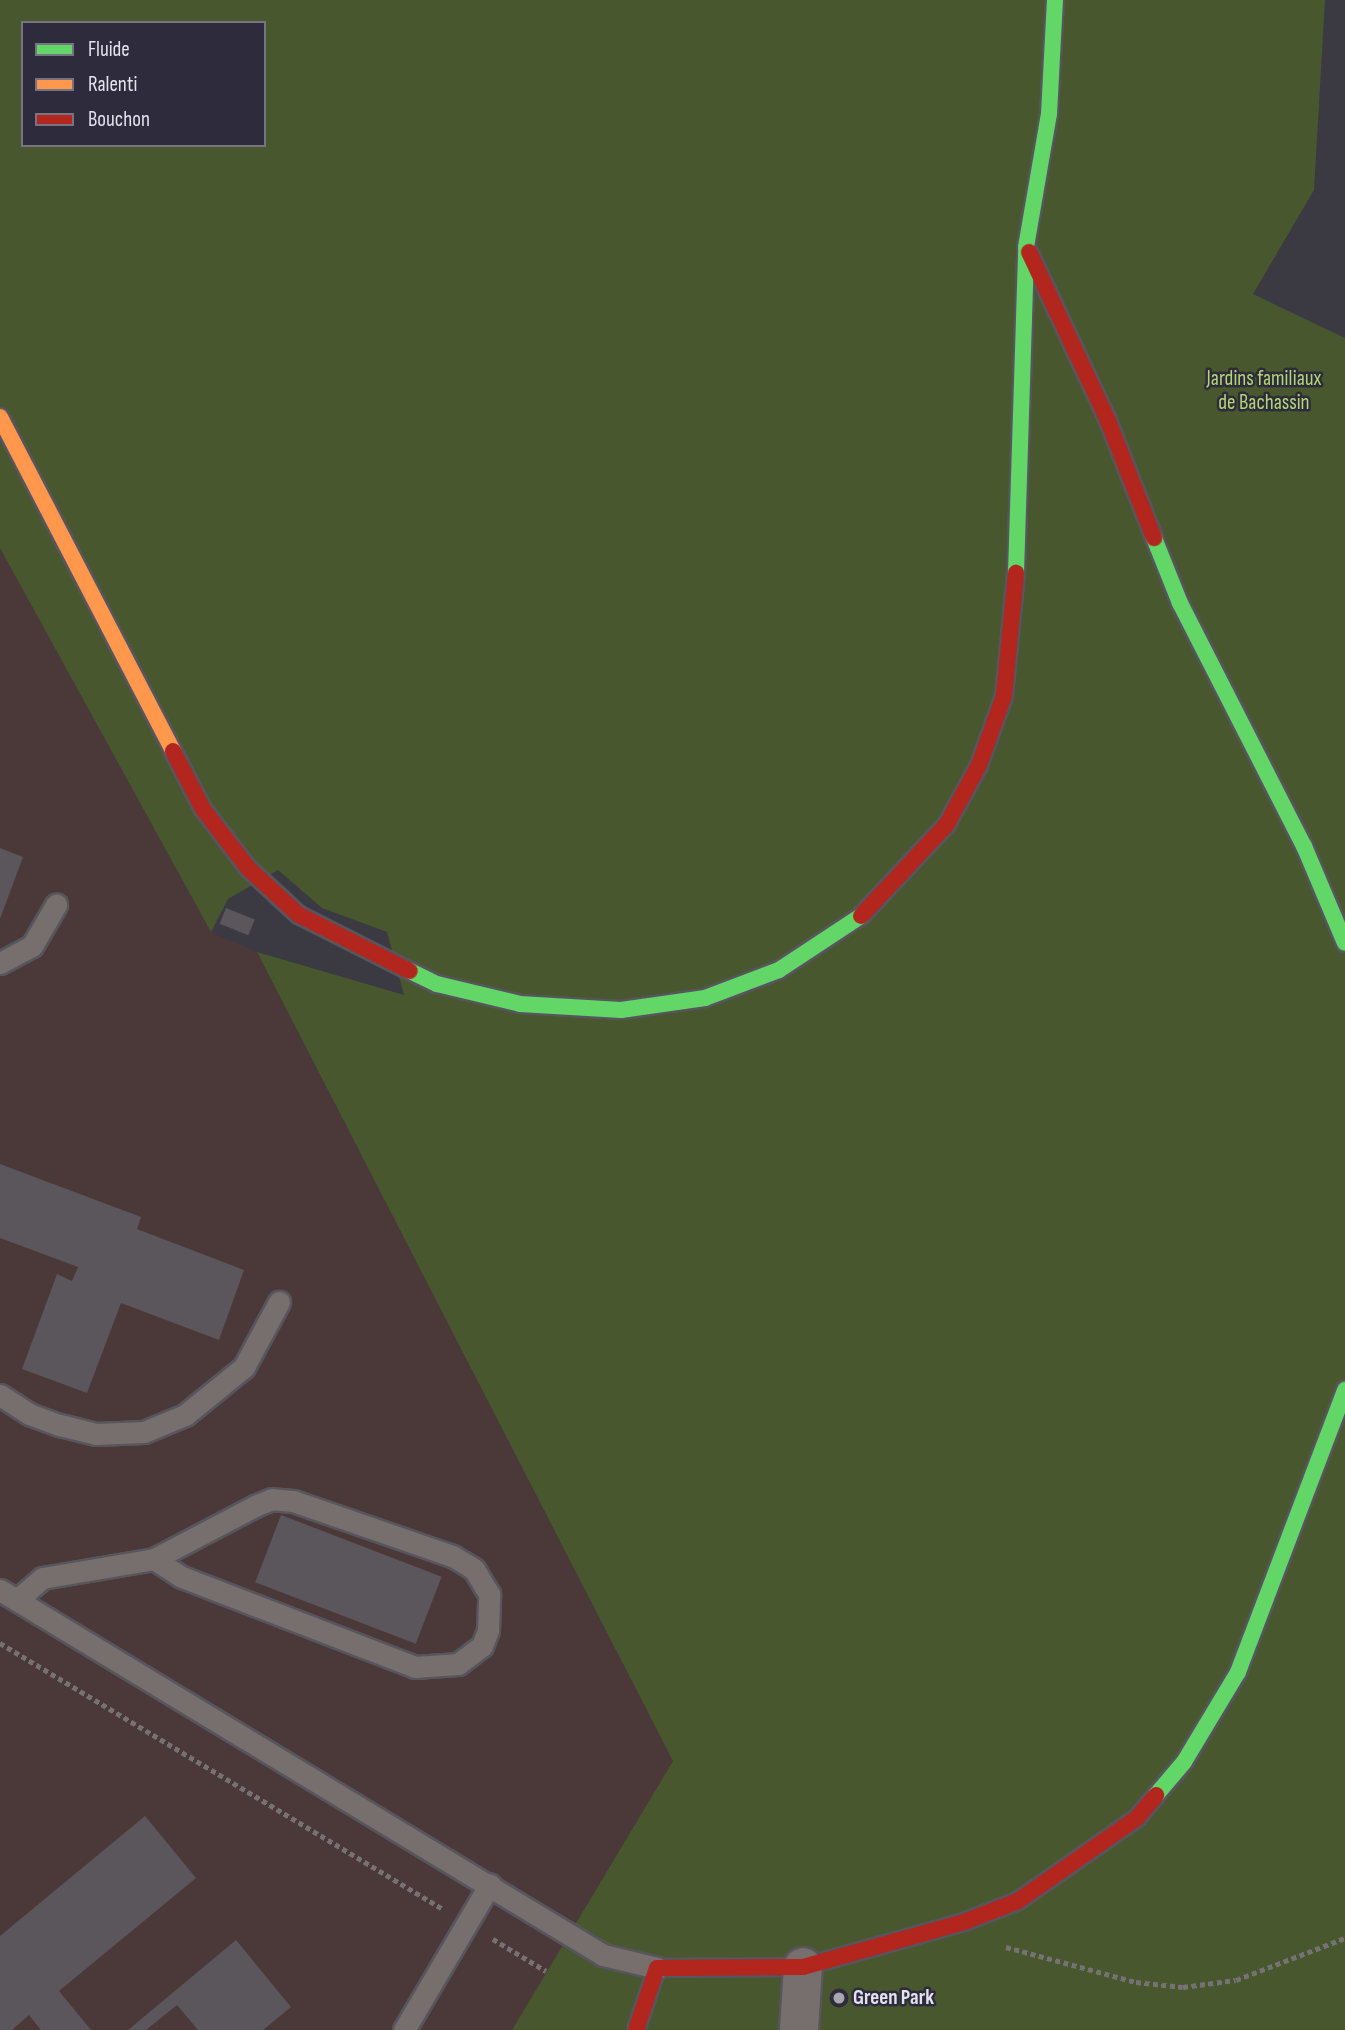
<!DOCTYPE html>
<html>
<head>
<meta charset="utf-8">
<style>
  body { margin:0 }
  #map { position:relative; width:1345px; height:2030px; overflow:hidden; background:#3b3942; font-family:"Sofia Sans Condensed",sans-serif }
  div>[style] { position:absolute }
  .industrial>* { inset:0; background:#4b393a }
  .green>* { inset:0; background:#49572e }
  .building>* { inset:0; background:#5a565b; transform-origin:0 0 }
  .path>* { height:4.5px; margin-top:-2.25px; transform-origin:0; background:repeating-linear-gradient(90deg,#767172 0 5px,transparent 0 8.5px) }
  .roads { filter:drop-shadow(2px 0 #57555d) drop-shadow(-2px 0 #57555d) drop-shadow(0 2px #57555d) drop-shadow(0 -2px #57555d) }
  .lane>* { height:21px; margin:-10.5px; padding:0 10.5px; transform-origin:10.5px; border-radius:10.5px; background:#776f6d }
  .street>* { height:38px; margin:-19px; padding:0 19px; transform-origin:19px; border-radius:19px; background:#776f6d }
  .fast>* { height:16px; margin:-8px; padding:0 8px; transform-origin:8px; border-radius:8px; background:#63d668 }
  .slow>* { height:16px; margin:-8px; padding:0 8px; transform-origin:8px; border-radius:8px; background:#ff974d }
  .jam>* { height:16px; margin:-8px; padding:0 8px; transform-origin:8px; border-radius:8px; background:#b3261e }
  .dots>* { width:19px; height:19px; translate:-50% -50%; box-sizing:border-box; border:4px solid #2e2b3c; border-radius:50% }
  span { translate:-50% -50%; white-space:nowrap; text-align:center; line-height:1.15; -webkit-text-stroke:5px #2e2b3c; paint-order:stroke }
  .park-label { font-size:21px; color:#b3d673 }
  .poi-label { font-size:21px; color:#e3e2ed; font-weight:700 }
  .left { translate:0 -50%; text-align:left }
  .legend { position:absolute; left:21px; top:21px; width:245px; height:126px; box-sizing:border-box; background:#2e2b3c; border:2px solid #767483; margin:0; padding:9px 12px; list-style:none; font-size:21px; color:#e3e2ed }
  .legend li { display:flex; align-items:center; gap:14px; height:35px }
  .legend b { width:35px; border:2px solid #767483 }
</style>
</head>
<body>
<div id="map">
  <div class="industrial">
    <div style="clip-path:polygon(0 548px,211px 932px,257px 952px,673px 1761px,512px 2030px,0 2030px)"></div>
  </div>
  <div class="green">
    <div style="clip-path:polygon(evenodd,0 0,1325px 0,1314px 190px,1253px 294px,1345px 338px,1345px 2030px,512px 2030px,673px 1761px,257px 952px,404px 995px,387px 932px,322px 908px,278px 870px,228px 899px,211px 932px,0 548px,0 0,23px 23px,264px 23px,264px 145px,23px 145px,23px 23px)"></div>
  </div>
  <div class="building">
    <div style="clip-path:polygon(0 848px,23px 857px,0 919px)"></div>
    <div style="left:226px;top:908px;width:31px;height:17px;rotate:22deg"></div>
    <div style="clip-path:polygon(0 1164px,141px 1217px,137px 1229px,244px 1270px,219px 1340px,121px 1303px,87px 1393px,22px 1369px,57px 1274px,72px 1281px,78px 1267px,0 1238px)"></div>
    <div style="left:281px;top:1515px;width:172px;height:72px;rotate:21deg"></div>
    <div style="clip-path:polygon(145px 1816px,196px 1878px,59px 1991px,91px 2030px,41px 2030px,29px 2015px,12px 2030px,0 2030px,0 1936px)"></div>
    <div style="clip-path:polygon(236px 1940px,291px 2007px,263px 2030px,198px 2030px,177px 2005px,146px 2030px,128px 2030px)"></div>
  </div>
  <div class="path">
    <div style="left:0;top:1643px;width:517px;rotate:30.98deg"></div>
    <div style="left:493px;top:1939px;width:62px;rotate:31.1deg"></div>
    <div style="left:1006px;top:1947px;width:135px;rotate:15.1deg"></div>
    <div style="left:1136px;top:1982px;width:47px;rotate:6.1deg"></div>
    <div style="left:1183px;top:1987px;width:53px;rotate:-7.5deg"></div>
    <div style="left:1236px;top:1980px;width:117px;rotate:-21.1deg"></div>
  </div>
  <div class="roads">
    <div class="lane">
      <div style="left:0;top:963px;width:36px;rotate:-28deg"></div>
      <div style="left:32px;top:946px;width:48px;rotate:-59.7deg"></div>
      <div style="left:0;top:1395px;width:35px;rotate:33deg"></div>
      <div style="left:29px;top:1414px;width:33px;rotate:20deg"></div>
      <div style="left:60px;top:1425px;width:37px;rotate:14deg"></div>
      <div style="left:96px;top:1434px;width:48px;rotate:-2.4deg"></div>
      <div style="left:144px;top:1432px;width:44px;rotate:-22.5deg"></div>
      <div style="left:185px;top:1415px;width:76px;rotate:-39.1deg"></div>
      <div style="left:244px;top:1367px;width:74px;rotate:-61.7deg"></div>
      <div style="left:0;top:1590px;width:705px;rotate:31.19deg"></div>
      <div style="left:603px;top:1955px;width:56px;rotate:13.5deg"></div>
      <div style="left:17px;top:1600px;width:33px;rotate:-41deg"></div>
      <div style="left:42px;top:1578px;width:114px;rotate:-9.6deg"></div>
      <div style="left:154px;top:1559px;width:33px;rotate:33deg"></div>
      <div style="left:182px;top:1577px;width:250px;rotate:21.1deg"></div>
      <div style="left:415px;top:1667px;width:43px;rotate:-4deg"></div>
      <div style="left:458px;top:1664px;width:30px;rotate:-37deg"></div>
      <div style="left:482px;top:1646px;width:17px;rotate:-69deg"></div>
      <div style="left:488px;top:1630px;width:36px;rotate:-88deg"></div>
      <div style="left:489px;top:1594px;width:29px;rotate:-121deg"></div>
      <div style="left:474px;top:1569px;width:26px;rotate:-149deg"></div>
      <div style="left:452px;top:1556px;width:168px;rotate:-160.9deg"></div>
      <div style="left:293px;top:1501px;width:21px;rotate:-175deg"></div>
      <div style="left:272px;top:1499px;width:18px;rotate:158deg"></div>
      <div style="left:255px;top:1506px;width:114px;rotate:152.3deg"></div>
      <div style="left:404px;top:2030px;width:169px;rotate:-59.5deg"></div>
    </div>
    <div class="street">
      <div style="left:799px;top:2030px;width:63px;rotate:-86.4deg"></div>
    </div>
    <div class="fast">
      <div style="left:1154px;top:538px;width:70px;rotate:68.2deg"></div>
      <div style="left:1180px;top:603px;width:273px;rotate:63deg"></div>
      <div style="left:1304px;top:846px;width:105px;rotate:67.1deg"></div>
      <div style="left:1016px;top:573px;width:326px;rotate:-88.2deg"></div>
      <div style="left:1026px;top:247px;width:135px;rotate:-80.2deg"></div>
      <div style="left:1049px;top:114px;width:114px;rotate:-87deg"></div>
      <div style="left:410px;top:971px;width:30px;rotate:26deg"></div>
      <div style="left:437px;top:984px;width:85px;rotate:13.5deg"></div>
      <div style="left:520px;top:1004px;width:101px;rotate:3.4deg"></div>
      <div style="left:621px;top:1010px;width:85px;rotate:-8.1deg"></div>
      <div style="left:705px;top:998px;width:79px;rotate:-20.7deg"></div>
      <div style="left:779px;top:970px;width:98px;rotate:-33.4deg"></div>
      <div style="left:1156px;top:1795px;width:43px;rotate:-49.7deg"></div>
      <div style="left:1184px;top:1762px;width:105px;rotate:-59deg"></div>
      <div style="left:1238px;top:1672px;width:302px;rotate:-69.2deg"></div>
    </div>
    <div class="slow">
      <div style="left:0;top:417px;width:376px;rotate:62.6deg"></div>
    </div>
    <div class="jam">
      <div style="left:1029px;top:252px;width:187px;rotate:64.9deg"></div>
      <div style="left:1108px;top:421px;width:126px;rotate:68.5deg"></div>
      <div style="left:173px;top:751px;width:65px;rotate:62.7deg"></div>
      <div style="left:203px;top:809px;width:74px;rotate:52.7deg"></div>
      <div style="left:248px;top:868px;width:69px;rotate:42.7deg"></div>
      <div style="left:299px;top:915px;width:124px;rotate:26.8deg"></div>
      <div style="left:861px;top:916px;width:126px;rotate:-46.9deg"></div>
      <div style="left:947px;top:824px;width:67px;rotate:-61.5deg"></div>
      <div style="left:979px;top:765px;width:73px;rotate:-70.1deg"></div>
      <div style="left:1004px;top:696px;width:124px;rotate:-84.4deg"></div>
      <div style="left:636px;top:2030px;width:65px;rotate:-71.3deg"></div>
      <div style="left:657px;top:1968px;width:146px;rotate:-0.4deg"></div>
      <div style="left:803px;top:1967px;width:167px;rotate:-15.6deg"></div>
      <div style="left:964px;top:1922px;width:58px;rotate:-21.3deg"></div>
      <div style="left:1018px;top:1901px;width:145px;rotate:-34.9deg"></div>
      <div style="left:1137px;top:1818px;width:30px;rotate:-50deg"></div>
    </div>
  </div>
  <div class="dots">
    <div style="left:839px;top:1998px;background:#a8a7b1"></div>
  </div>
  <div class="park-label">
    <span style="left:1264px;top:391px">Jardins familiaux<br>de Bachassin</span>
  </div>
  <div class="poi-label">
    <span class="left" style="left:853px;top:1998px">Green Park</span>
  </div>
  <ul class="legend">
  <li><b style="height:9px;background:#63d668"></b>Fluide</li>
  <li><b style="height:9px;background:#ff974d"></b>Ralenti</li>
  <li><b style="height:9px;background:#b3261e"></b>Bouchon</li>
  </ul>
</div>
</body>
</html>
